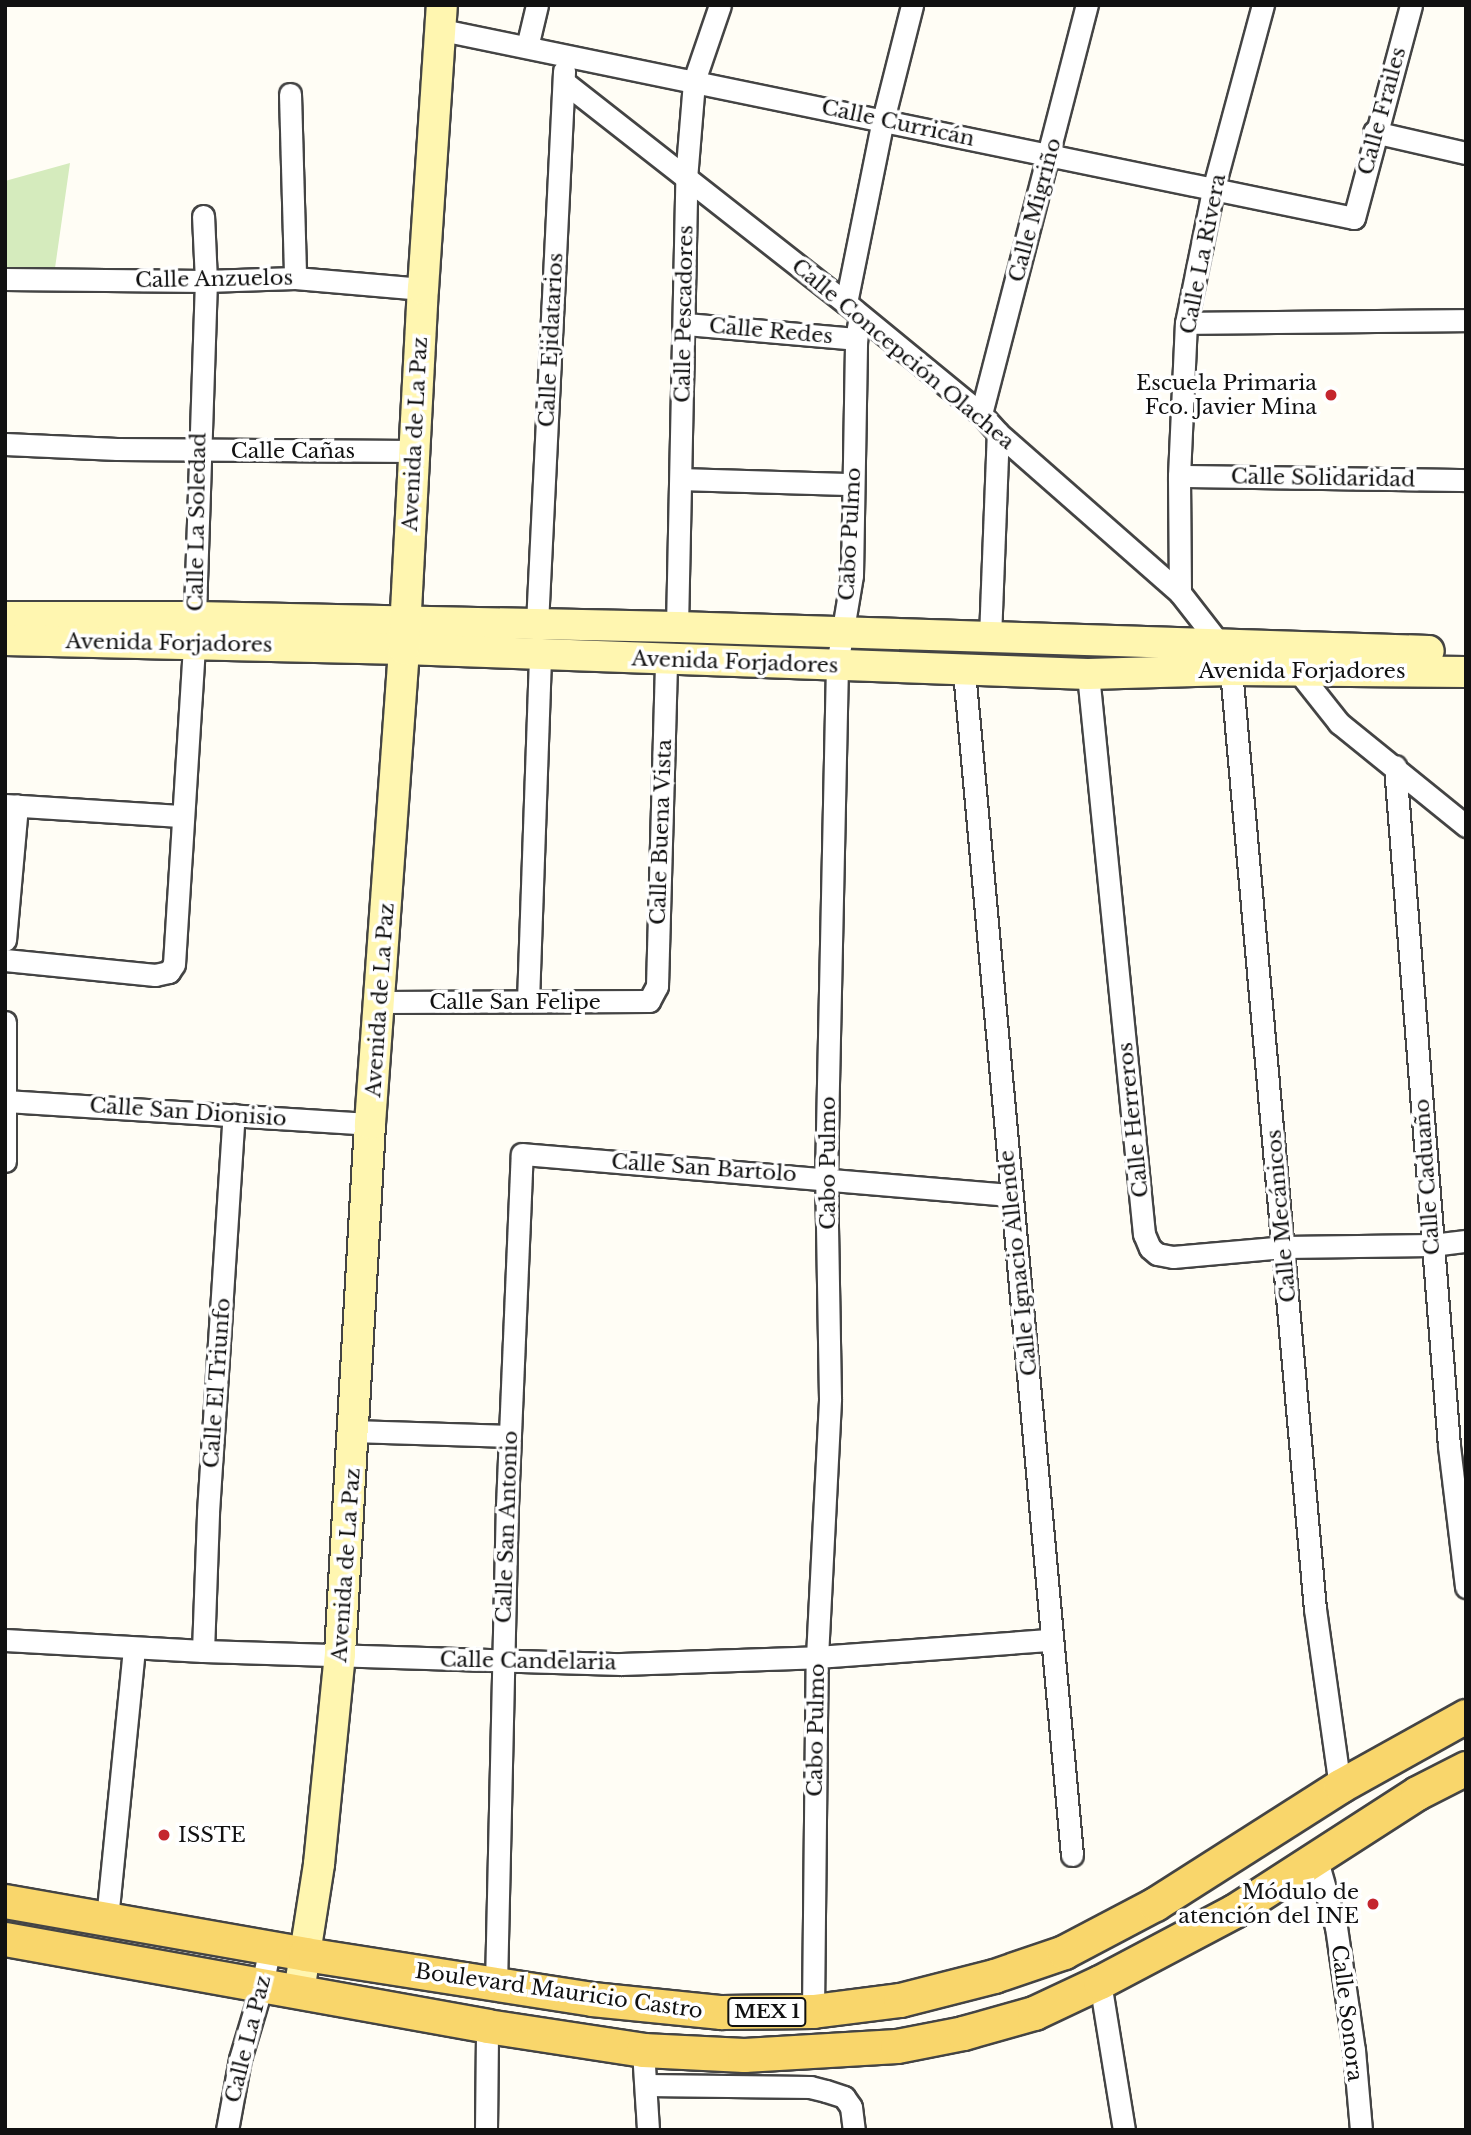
<!DOCTYPE html>
<html>
<head>
<meta charset="utf-8">
<style>
  body { margin:0 }
  #map { position:relative; width:1471px; height:2135px; overflow:hidden; background:#fffdf5; font-family:"Libre Baskerville",serif }
  div>[style] { position:absolute }
  .green>* { inset:0; background:#d5ebbd }
  .roads { filter:drop-shadow(2px 0 #444) drop-shadow(-2px 0 #444) drop-shadow(0 2px #444) drop-shadow(0 -2px #444) }
  .street>* { height:21px; margin:-10.5px; padding:0 10.5px; transform-origin:10.5px; border-radius:10.5px; background:#fff }
  .secondary>* { height:30px; margin:-15px; padding:0 15px; transform-origin:15px; border-radius:15px; background:#fff6b0 }
  .primary>* { height:33px; margin:-16.5px; padding:0 16.5px; transform-origin:16.5px; border-radius:16.5px; background:#f9d66b }
  .dots>* { width:19px; height:19px; translate:-50% -50%; box-sizing:border-box; border:4px solid #fff; border-radius:50% }
  span { translate:-50% -50%; white-space:nowrap; text-align:center; line-height:1.15; -webkit-text-stroke:7px #fff; paint-order:stroke }
  .shield-label span { padding:2px 5px; background:#fff; border:2px solid; border-radius:5px; -webkit-text-stroke-width:0 }
  .shield-label { font-size:19px; color:#111; font-weight:700 }
  .street-label { font-size:21px; color:#111 }
  .poi-label { font-size:21px; color:#111 }
  .right { translate:-100% -50%; text-align:right }
  .left { translate:0 -50%; text-align:left }
  .frame { position:absolute; inset:0; border:7px solid #111; pointer-events:none }
</style>
</head>
<body>
<div id="map">
  <div class="green">
    <div style="clip-path:polygon(70px 163px,54px 275px,5px 270px,5px 181px)"></div>
  </div>
  <div class="roads">
    <div class="street">
      <div style="left:442px;top:30px;width:931px;rotate:11.65deg"></div>
      <div style="left:1354px;top:218px;width:220px;rotate:-75deg"></div>
      <div style="left:527px;top:47px;width:43px;rotate:-76.6deg"></div>
      <div style="left:564px;top:82px;width:358px;rotate:38.1deg"></div>
      <div style="left:846px;top:303px;width:175px;rotate:39.4deg"></div>
      <div style="left:981px;top:414px;width:25px;rotate:48deg"></div>
      <div style="left:998px;top:433px;width:242px;rotate:41.3deg"></div>
      <div style="left:1180px;top:593px;width:68px;rotate:52.1deg"></div>
      <div style="left:1222px;top:647px;width:25px;rotate:69deg"></div>
      <div style="left:1231px;top:670px;width:943px;rotate:84.89deg"></div>
      <div style="left:1315px;top:1609px;width:179px;rotate:82deg"></div>
      <div style="left:290px;top:94px;width:184px;rotate:88.4deg"></div>
      <div style="left:1374px;top:132px;width:94px;rotate:12.9deg"></div>
      <div style="left:5px;top:279px;width:201px;rotate:0.6deg"></div>
      <div style="left:206px;top:281px;width:89px;rotate:-1.9deg"></div>
      <div style="left:295px;top:278px;width:128px;rotate:4.9deg"></div>
      <div style="left:846px;top:303px;width:187px;rotate:-78.6deg"></div>
      <div style="left:883px;top:120px;width:119px;rotate:-75.8deg"></div>
      <div style="left:1186px;top:323px;width:280px;rotate:-0.6deg"></div>
      <div style="left:685px;top:324px;width:172px;rotate:5deg"></div>
      <div style="left:981px;top:414px;width:423px;rotate:-75.5deg"></div>
      <div style="left:5px;top:444px;width:112px;rotate:2.6deg"></div>
      <div style="left:117px;top:449px;width:297px;rotate:0.4deg"></div>
      <div style="left:1179px;top:476px;width:287px;rotate:0.8deg"></div>
      <div style="left:681px;top:479px;width:172px;rotate:1.7deg"></div>
      <div style="left:1180px;top:593px;width:117px;rotate:-90.5deg"></div>
      <div style="left:1179px;top:476px;width:153px;rotate:-87.4deg"></div>
      <div style="left:1186px;top:323px;width:136px;rotate:-78.5deg"></div>
      <div style="left:1213px;top:190px;width:192px;rotate:-74.9deg"></div>
      <div style="left:537px;top:624px;width:554px;rotate:-87.2deg"></div>
      <div style="left:677px;top:627px;width:448px;rotate:-88.8deg"></div>
      <div style="left:686px;top:179px;width:98px;rotate:-85.3deg"></div>
      <div style="left:694px;top:81px;width:80px;rotate:-71.1deg"></div>
      <div style="left:990px;top:638px;width:205px;rotate:-87.8deg"></div>
      <div style="left:1297px;top:670px;width:68px;rotate:51.6deg"></div>
      <div style="left:1339px;top:723px;width:164px;rotate:39deg"></div>
      <div style="left:964px;top:671px;width:1189px;rotate:84.79deg"></div>
      <div style="left:1088px;top:674px;width:563px;rotate:84.29deg"></div>
      <div style="left:1144px;top:1234px;width:15px;rotate:67deg"></div>
      <div style="left:1150px;top:1248px;width:9px;rotate:41deg"></div>
      <div style="left:1157px;top:1254px;width:16px;rotate:11deg"></div>
      <div style="left:1173px;top:1257px;width:111px;rotate:-5.1deg"></div>
      <div style="left:1284px;top:1247px;width:148px;rotate:-0.8deg"></div>
      <div style="left:1432px;top:1245px;width:34px;rotate:-7deg"></div>
      <div style="left:1395px;top:766px;width:682px;rotate:85.46deg"></div>
      <div style="left:1449px;top:1446px;width:142px;rotate:83.1deg"></div>
      <div style="left:5px;top:805px;width:177px;rotate:3.6deg"></div>
      <div style="left:5px;top:940px;width:135px;rotate:-84.9deg"></div>
      <div style="left:5px;top:960px;width:151px;rotate:5.7deg"></div>
      <div style="left:155px;top:975px;width:14px;rotate:-12deg"></div>
      <div style="left:169px;top:972px;width:9px;rotate:-58deg"></div>
      <div style="left:174px;top:964px;width:323px;rotate:-86.4deg"></div>
      <div style="left:194px;top:642px;width:361px;rotate:-88.1deg"></div>
      <div style="left:206px;top:281px;width:65px;rotate:-92.6deg"></div>
      <div style="left:528px;top:1001px;width:346px;rotate:-88deg"></div>
      <div style="left:381px;top:1002px;width:268px;rotate:-0.2deg"></div>
      <div style="left:649px;top:1001px;width:17px;rotate:-62deg"></div>
      <div style="left:657px;top:986px;width:326px;rotate:-88.4deg"></div>
      <div style="left:5px;top:1022px;width:139px;rotate:90deg"></div>
      <div style="left:5px;top:1101px;width:366px;rotate:3.6deg"></div>
      <div style="left:354px;top:1431px;width:155px;rotate:1.8deg"></div>
      <div style="left:5px;top:1640px;width:198px;rotate:3.2deg"></div>
      <div style="left:203px;top:1651px;width:418px;rotate:1.8deg"></div>
      <div style="left:621px;top:1664px;width:196px;rotate:-2deg"></div>
      <div style="left:817px;top:1657px;width:235px;rotate:-4.2deg"></div>
      <div style="left:203px;top:1651px;width:139px;rotate:-87.9deg"></div>
      <div style="left:208px;top:1512px;width:398px;rotate:-86.3deg"></div>
      <div style="left:1316px;top:1857px;width:73px;rotate:74.1deg"></div>
      <div style="left:1336px;top:1927px;width:124px;rotate:81.7deg"></div>
      <div style="left:1354px;top:2050px;width:80px;rotate:85deg"></div>
      <div style="left:107px;top:1919px;width:272px;rotate:-84.3deg"></div>
      <div style="left:1100px;top:1982px;width:150px;rotate:80.8deg"></div>
      <div style="left:496px;top:1985px;width:479px;rotate:-88.7deg"></div>
      <div style="left:507px;top:1506px;width:352px;rotate:-87.6deg"></div>
      <div style="left:522px;top:1154px;width:491px;rotate:4.8deg"></div>
      <div style="left:813px;top:2011px;width:354px;rotate:-89.4deg"></div>
      <div style="left:817px;top:1657px;width:259px;rotate:-87.1deg"></div>
      <div style="left:830px;top:1398px;width:221px;rotate:-91deg"></div>
      <div style="left:826px;top:1177px;width:512px;rotate:-88.77deg"></div>
      <div style="left:837px;top:665px;width:91px;rotate:-80.5deg"></div>
      <div style="left:852px;top:575px;width:236px;rotate:-89deg"></div>
      <div style="left:856px;top:339px;width:23px;rotate:-80deg"></div>
      <div style="left:643px;top:2050px;width:80px;rotate:86.4deg"></div>
      <div style="left:646px;top:2085px;width:164px;rotate:0.7deg"></div>
      <div style="left:810px;top:2087px;width:16px;rotate:14deg"></div>
      <div style="left:826px;top:2091px;width:19px;rotate:18deg"></div>
      <div style="left:844px;top:2097px;width:12px;rotate:55deg"></div>
      <div style="left:851px;top:2107px;width:23px;rotate:83deg"></div>
      <div style="left:227px;top:2130px;width:72px;rotate:-79.6deg"></div>
      <div style="left:240px;top:2059px;width:77px;rotate:-73.4deg"></div>
      <div style="left:262px;top:1985px;width:39px;rotate:-78deg"></div>
      <div style="left:486px;top:2130px;width:104px;rotate:-89.4deg"></div>
    </div>
    <div class="secondary">
      <div style="left:5px;top:617px;width:190px"></div>
      <div style="left:195px;top:617px;width:482px;rotate:1.2deg"></div>
      <div style="left:677px;top:627px;width:752px;rotate:1.83deg"></div>
      <div style="left:5px;top:640px;width:399px;rotate:1.3deg"></div>
      <div style="left:404px;top:649px;width:684px;rotate:2.09deg"></div>
      <div style="left:1088px;top:674px;width:143px;rotate:-1.6deg"></div>
      <div style="left:1231px;top:670px;width:235px;rotate:0.5deg"></div>
      <div style="left:299px;top:1992px;width:130px;rotate:-81.1deg"></div>
      <div style="left:319px;top:1864px;width:211px;rotate:-84.3deg"></div>
      <div style="left:340px;top:1654px;width:531px;rotate:-86.76deg"></div>
      <div style="left:370px;top:1124px;width:476px;rotate:-85.9deg"></div>
      <div style="left:404px;top:649px;width:361px;rotate:-87deg"></div>
      <div style="left:423px;top:289px;width:285px;rotate:-86.2deg"></div>
    </div>
    <div class="primary">
      <div style="left:5px;top:1901px;width:305px;rotate:10deg"></div>
      <div style="left:305px;top:1954px;width:291px;rotate:8.9deg"></div>
      <div style="left:592px;top:1999px;width:130px;rotate:5.8deg"></div>
      <div style="left:721px;top:2012px;width:92px;rotate:-0.6deg"></div>
      <div style="left:813px;top:2011px;width:88px;rotate:-7.2deg"></div>
      <div style="left:900px;top:2000px;width:97px;rotate:-14.3deg"></div>
      <div style="left:994px;top:1976px;width:74px;rotate:-18.9deg"></div>
      <div style="left:1064px;top:1952px;width:103px;rotate:-27.8deg"></div>
      <div style="left:1155px;top:1904px;width:219px;rotate:-32.5deg"></div>
      <div style="left:1340px;top:1786px;width:144px;rotate:-29.1deg"></div>
      <div style="left:5px;top:1939px;width:490px;rotate:10.2deg"></div>
      <div style="left:487px;top:2026px;width:158px;rotate:8.7deg"></div>
      <div style="left:643px;top:2050px;width:101px;rotate:2.8deg"></div>
      <div style="left:744px;top:2055px;width:153px;rotate:-3.4deg"></div>
      <div style="left:897px;top:2046px;width:67px;rotate:-11.1deg"></div>
      <div style="left:963px;top:2033px;width:74px;rotate:-15.7deg"></div>
      <div style="left:1034px;top:2013px;width:73px;rotate:-25.2deg"></div>
      <div style="left:1100px;top:1982px;width:152px;rotate:-27.9deg"></div>
      <div style="left:1234px;top:1911px;width:218px;rotate:-32.8deg"></div>
      <div style="left:1417px;top:1793px;width:55px;rotate:-27deg"></div>
    </div>
  </div>
  <div class="dots">
    <div style="left:1331px;top:395px;background:#c4262e"></div>
    <div style="left:164px;top:1835px;background:#c4262e"></div>
    <div style="left:1373px;top:1904px;background:#c4262e"></div>
  </div>
  <div class="shield-label">
    <span style="left:767px;top:2012px">MEX 1</span>
  </div>
  <div class="street-label">
    <span style="left:1382px;top:111px;rotate:-75deg">Calle Frailes</span>
    <span style="left:898px;top:123px;rotate:12deg">Calle Curricán</span>
    <span style="left:1035px;top:210px;rotate:-75deg">Calle Migriño</span>
    <span style="left:1203px;top:254px;rotate:-79deg">Calle La Rivera</span>
    <span style="left:214px;top:279px;rotate:-1deg">Calle Anzuelos</span>
    <span style="left:684px;top:314px;rotate:-89deg">Calle Pescadores</span>
    <span style="left:771px;top:331px;rotate:5deg">Calle Redes</span>
    <span style="left:551px;top:340px;rotate:-87deg">Calle Ejidatarios</span>
    <span style="left:903px;top:354px;rotate:40deg">Calle Concepción Olachea</span>
    <span style="left:415px;top:434px;rotate:-87deg">Avenida de La Paz</span>
    <span style="left:293px;top:451px">Calle Cañas</span>
    <span style="left:1323px;top:478px;rotate:1deg">Calle Solidaridad</span>
    <span style="left:197px;top:522px;rotate:-89deg">Calle La Soledad</span>
    <span style="left:850px;top:534px;rotate:-87deg">Cabo Pulmo</span>
    <span style="left:169px;top:643px;rotate:1deg">Avenida Forjadores</span>
    <span style="left:735px;top:662px;rotate:2deg">Avenida Forjadores</span>
    <span style="left:1302px;top:671px">Avenida Forjadores</span>
    <span style="left:661px;top:832px;rotate:-88deg">Calle Buena Vista</span>
    <span style="left:380px;top:1000px;rotate:-86deg">Avenida de La Paz</span>
    <span style="left:515px;top:1002px">Calle San Felipe</span>
    <span style="left:188px;top:1112px;rotate:4deg">Calle San Dionisio</span>
    <span style="left:1133px;top:1120px;rotate:-96deg">Calle Herreros</span>
    <span style="left:828px;top:1163px;rotate:-90deg">Cabo Pulmo</span>
    <span style="left:704px;top:1168px;rotate:4deg">Calle San Bartolo</span>
    <span style="left:1427px;top:1177px;rotate:-94deg">Calle Caduaño</span>
    <span style="left:1281px;top:1216px;rotate:-95deg">Calle Mecánicos</span>
    <span style="left:1018px;top:1263px;rotate:-96deg">Calle Ignacio Allende</span>
    <span style="left:217px;top:1383px;rotate:-86deg">Calle El Triunfo</span>
    <span style="left:507px;top:1527px;rotate:-88deg">Calle San Antonio</span>
    <span style="left:346px;top:1565px;rotate:-86deg">Avenida de La Paz</span>
    <span style="left:528px;top:1661px;rotate:1deg">Calle Candelaria</span>
    <span style="left:816px;top:1730px;rotate:-89deg">Cabo Pulmo</span>
    <span style="left:559px;top:1991px;rotate:8deg">Boulevard Mauricio Castro</span>
    <span style="left:1347px;top:2013px;rotate:83deg">Calle Sonora</span>
    <span style="left:248px;top:2039px;rotate:-76deg">Calle La Paz</span>
  </div>
  <div class="poi-label">
    <span class="right" style="left:1317px;top:395px">Escuela Primaria<br>Fco. Javier Mina</span>
    <span class="left" style="left:178px;top:1835px">ISSTE</span>
    <span class="right" style="left:1359px;top:1904px">Módulo de<br>atención del INE</span>
  </div>
  <div class="frame"></div>
</div>
</body>
</html>
